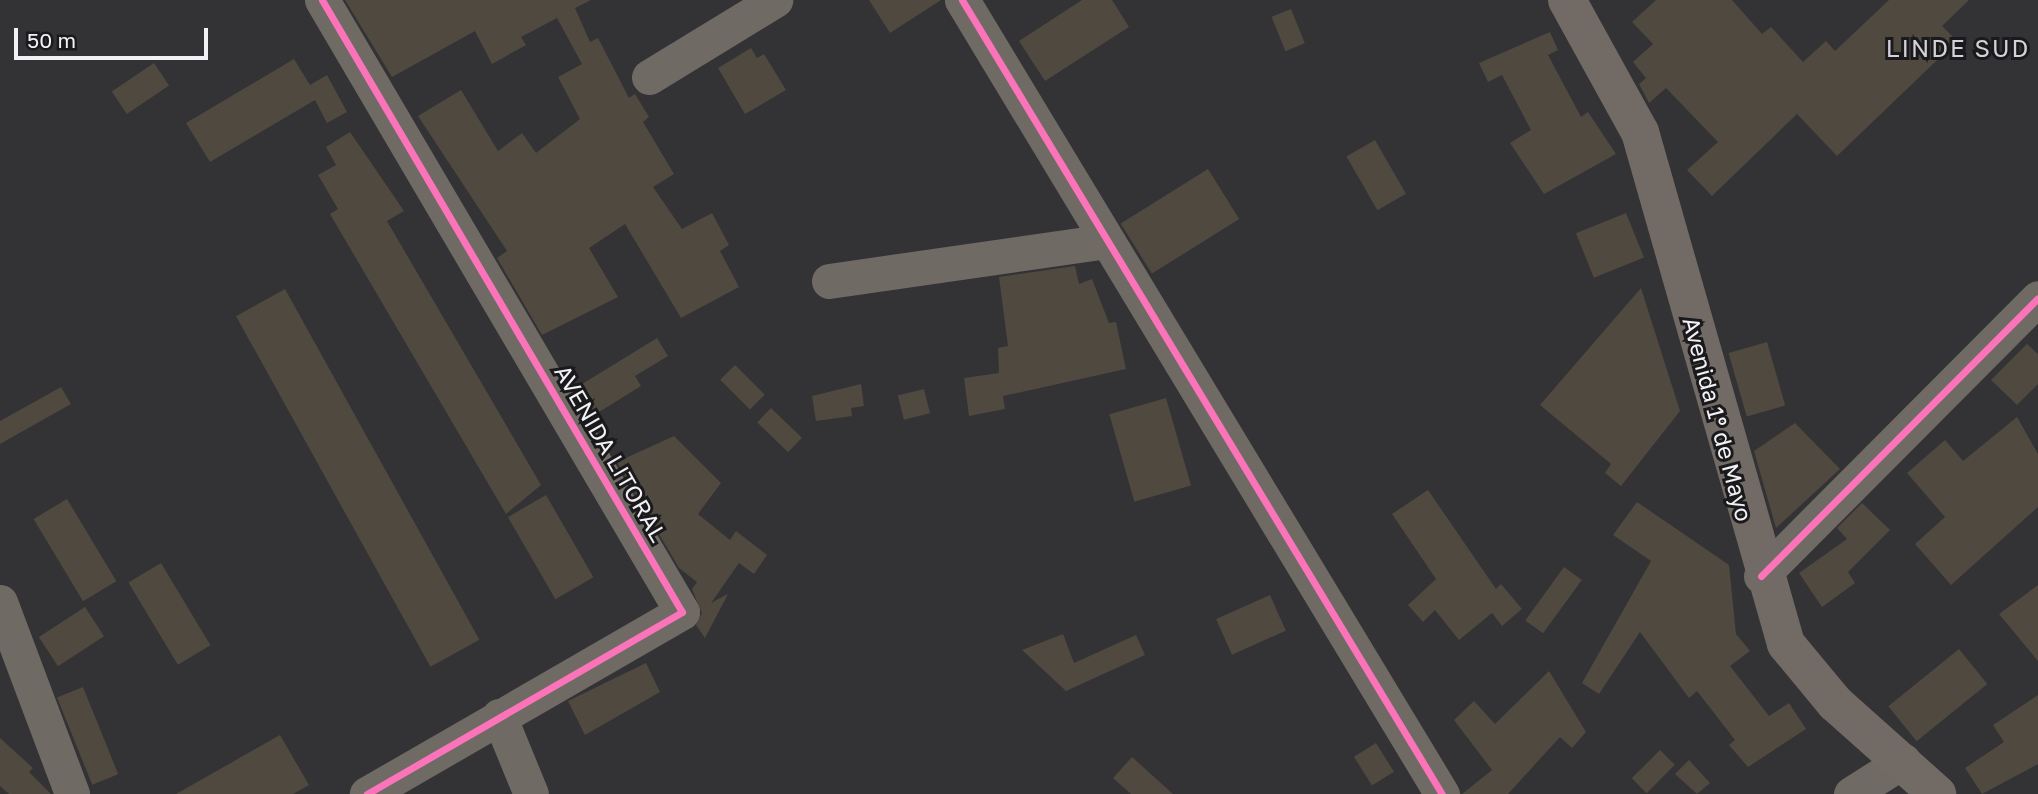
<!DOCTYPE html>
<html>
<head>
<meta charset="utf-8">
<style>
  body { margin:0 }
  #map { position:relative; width:2038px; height:794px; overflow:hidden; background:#333235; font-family:"Golos Text",sans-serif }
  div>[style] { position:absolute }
  .building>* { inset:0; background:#4f4940; transform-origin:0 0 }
  .minor>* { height:35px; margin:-17.5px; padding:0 17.5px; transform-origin:17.5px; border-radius:17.5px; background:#706a65 }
  .major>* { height:38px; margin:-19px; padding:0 19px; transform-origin:19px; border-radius:19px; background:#716a65 }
  .cycleway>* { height:7px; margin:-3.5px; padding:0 3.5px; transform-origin:3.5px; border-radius:3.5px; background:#fb73b8 }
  span { translate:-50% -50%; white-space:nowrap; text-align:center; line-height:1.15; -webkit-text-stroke:6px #1a191c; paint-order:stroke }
  .street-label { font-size:23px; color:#f2f1f5 }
  .neighbourhood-label { font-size:24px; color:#d3d2d9; letter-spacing:2px }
  .scale { position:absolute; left:14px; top:28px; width:194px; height:32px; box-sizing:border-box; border:4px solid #f2f1f5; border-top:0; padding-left:9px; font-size:21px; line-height:24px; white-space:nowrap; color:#f2f1f5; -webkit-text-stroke:5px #1a191c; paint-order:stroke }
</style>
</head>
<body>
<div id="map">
  <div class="building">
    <div style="clip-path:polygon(345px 0,591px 0,575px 8px,590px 42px,598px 38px,629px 98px,635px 94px,649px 117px,643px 122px,674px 174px,653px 187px,682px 229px,712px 213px,729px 245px,720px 251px,739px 287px,681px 318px,625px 224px,589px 248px,618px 297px,542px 335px,497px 258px,507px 251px,418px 116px,461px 90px,498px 151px,522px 133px,536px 153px,580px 119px,558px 77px,582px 64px,557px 18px,521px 37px,526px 45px,492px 64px,475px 31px,392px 77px)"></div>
    <div style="clip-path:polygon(869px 0,941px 0,890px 33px)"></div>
    <div style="clip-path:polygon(1082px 0,1112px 0,1129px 27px,1045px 81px,1019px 41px)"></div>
    <div style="clip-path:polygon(1656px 0,1732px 0,1762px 34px,1771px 27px,1803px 62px,1826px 41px,1835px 51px,1889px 0,1969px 0,1942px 26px,1957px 41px,1837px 156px,1797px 114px,1712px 196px,1687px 170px,1718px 142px,1666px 88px,1649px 103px,1639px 84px,1646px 78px,1633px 62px,1653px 44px,1632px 22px)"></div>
    <div style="left:1291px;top:9px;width:37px;height:21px;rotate:68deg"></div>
    <div style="clip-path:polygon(1550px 32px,1558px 50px,1548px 55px,1581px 117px,1588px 112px,1616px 154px,1544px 194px,1510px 143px,1531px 130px,1502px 75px,1488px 82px,1479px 63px)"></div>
    <div style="clip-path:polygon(751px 48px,757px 58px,764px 54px,786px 90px,745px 114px,718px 68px)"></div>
    <div style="clip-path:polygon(294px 59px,310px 85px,327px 75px,347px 112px,327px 123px,315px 100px,210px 162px,186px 123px)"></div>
    <div style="left:154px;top:63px;width:27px;height:51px;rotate:56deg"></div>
    <div style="clip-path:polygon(350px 132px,404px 211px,387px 221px,541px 485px,506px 514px,330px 214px,338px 209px,318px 175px,336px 165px,326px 147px)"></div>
    <div style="left:1375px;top:140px;width:62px;height:33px;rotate:60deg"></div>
    <div style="left:1208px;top:169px;width:59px;height:103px;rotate:58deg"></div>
    <div style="left:1626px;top:213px;width:48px;height:54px;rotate:68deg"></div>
    <div style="clip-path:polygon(1075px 266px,1079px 284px,1092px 279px,1109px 323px,1116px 322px,1126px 369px,1003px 396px,1005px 409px,969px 416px,964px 378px,999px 373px,998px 348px,1008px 346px,999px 277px)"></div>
    <div style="clip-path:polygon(1641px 288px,1680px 411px,1621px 486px,1605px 473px,1611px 464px,1540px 405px)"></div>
    <div style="left:285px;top:289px;width:401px;height:56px;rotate:61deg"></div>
    <div style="clip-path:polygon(657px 338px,668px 356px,635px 376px,641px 386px,591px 417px,574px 389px)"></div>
    <div style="left:1767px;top:342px;width:66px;height:40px;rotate:74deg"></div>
    <div style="clip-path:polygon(2027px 344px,2038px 354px,2038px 384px,2017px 405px,1991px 380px)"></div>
    <div style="left:735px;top:365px;width:42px;height:21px;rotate:45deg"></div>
    <div style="clip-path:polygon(861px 384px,864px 406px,851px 408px,852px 416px,816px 421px,812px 396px)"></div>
    <div style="clip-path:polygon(61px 387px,71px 404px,0 444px,0 421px)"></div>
    <div style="left:924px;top:389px;width:25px;height:27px;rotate:76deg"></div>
    <div style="left:1166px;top:398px;width:91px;height:59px;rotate:74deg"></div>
    <div style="left:771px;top:408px;width:43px;height:20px;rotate:44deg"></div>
    <div style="clip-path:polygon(2017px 417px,2038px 454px,2038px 507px,1951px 585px,1915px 544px,1945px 517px,1907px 473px,1945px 440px,1963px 461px)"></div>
    <div style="clip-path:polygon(1795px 423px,1840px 469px,1776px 528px,1754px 451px)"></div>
    <div style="clip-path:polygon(674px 436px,721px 483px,698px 514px,730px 540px,736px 531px,767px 555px,754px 574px,739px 563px,711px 603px,728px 594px,705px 638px,696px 625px,702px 613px,692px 589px,697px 582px,679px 568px,617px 462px)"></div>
    <div style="clip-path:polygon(1428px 490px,1496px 589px,1501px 584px,1522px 609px,1502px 626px,1492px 613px,1459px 640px,1435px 610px,1423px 622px,1408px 605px,1436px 579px,1392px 514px)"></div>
    <div style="left:546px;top:495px;width:95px;height:44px;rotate:60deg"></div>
    <div style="left:67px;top:499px;width:96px;height:39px;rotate:59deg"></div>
    <div style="clip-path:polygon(1637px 502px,1729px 565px,1736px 634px,1750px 651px,1730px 666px,1769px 716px,1789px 703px,1806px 729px,1748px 767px,1729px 745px,1735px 740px,1697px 691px,1689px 698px,1640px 632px,1599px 694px,1582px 683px,1651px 561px,1613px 535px)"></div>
    <div style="clip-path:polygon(1862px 503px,1890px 530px,1848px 572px,1855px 583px,1822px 607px,1799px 573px,1847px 539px,1837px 528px)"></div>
    <div style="left:161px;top:563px;width:96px;height:38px;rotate:59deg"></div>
    <div style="left:1564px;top:567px;width:22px;height:66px;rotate:36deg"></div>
    <div style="clip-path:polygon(2038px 585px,2038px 661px,1999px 614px)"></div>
    <div style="left:1270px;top:595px;width:39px;height:59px;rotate:66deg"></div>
    <div style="left:85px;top:607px;width:35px;height:55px;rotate:57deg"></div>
    <div style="clip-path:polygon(1063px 634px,1074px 663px,1136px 635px,1145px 655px,1066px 691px,1022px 650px)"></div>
    <div style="left:1959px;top:649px;width:45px;height:91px;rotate:51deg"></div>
    <div style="clip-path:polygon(646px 663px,660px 692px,585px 735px,568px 701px)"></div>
    <div style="clip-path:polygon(1549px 671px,1586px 732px,1572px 748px,1560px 737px,1508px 794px,1462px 794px,1492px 770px,1454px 720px,1474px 701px,1495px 724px)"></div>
    <div style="left:83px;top:687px;width:94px;height:28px;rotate:68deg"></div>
    <div style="clip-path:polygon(2038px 695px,2038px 764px,1982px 794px,1965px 768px,2004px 742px,1993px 725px)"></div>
    <div style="clip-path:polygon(280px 735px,309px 785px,293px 794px,176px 794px)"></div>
    <div style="clip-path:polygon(0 738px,33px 768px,29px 772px,51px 794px,9px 794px,0 786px)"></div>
    <div style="left:1376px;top:743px;width:34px;height:26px;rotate:58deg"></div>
    <div style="left:1660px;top:750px;width:21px;height:40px;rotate:45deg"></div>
    <div style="clip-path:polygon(1132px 757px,1173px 794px,1131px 794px,1113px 778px)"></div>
    <div style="clip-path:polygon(1689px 760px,1710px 783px,1697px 794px,1675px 774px)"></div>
  </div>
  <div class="minor">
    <div style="left:322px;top:0;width:710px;rotate:59.53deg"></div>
    <div style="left:682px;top:612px;width:364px;rotate:150deg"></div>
    <div style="left:962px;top:0;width:928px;rotate:58.85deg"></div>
    <div style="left:649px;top:77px;width:148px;rotate:-31.4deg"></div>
    <div style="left:829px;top:281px;width:279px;rotate:-8.2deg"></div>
    <div style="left:1761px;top:576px;width:392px;rotate:-45.1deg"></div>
    <div style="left:0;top:602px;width:205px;rotate:69.4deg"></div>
    <div style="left:499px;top:716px;width:84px;rotate:67.7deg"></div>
    <div style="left:1851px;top:794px;width:62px;rotate:-32.4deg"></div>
  </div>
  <div class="major">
    <div style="left:1567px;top:0;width:151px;rotate:61.1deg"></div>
    <div style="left:1640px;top:132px;width:532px;rotate:74.08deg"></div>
    <div style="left:1786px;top:644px;width:77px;rotate:50.3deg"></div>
    <div style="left:1835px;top:703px;width:137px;rotate:41.7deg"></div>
  </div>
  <div class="cycleway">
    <div style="left:322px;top:0;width:710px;rotate:59.53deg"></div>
    <div style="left:682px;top:612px;width:364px;rotate:150deg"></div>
    <div style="left:962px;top:0;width:928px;rotate:58.85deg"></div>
    <div style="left:1761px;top:576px;width:392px;rotate:-45.1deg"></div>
  </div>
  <div class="street-label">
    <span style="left:1718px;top:419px;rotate:75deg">Avenida 1º de Mayo</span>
    <span style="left:611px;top:453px;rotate:60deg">AVENIDA LITORAL</span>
  </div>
  <div class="neighbourhood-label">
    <span style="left:1958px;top:48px">LINDE SUD</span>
  </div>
  <div class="scale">50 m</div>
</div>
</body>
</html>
